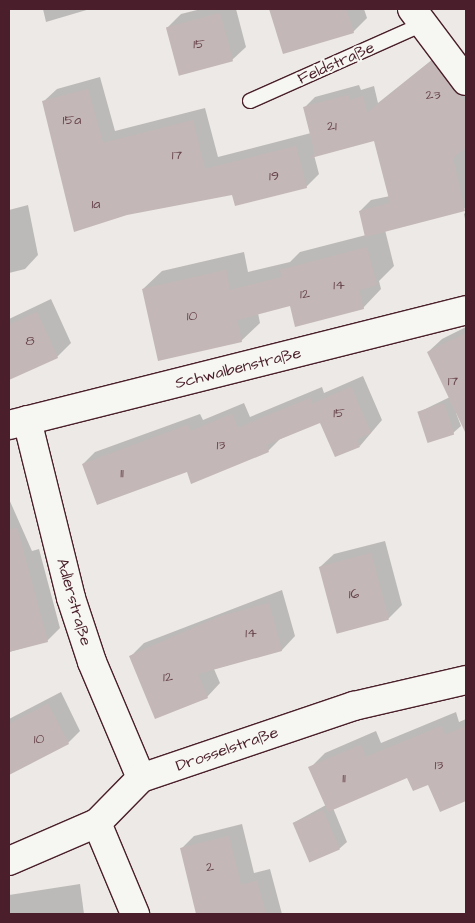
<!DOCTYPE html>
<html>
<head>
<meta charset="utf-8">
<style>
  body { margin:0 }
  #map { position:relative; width:475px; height:923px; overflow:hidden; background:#ece9e6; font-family:"Architects Daughter",sans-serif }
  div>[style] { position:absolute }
  .shadow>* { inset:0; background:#0003 }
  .building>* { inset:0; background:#c4b7b7; transform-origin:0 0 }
  .roads { filter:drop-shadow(1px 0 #4a1f2b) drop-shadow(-1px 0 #4a1f2b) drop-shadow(0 1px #4a1f2b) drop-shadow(0 -1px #4a1f2b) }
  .lane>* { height:14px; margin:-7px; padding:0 7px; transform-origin:7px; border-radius:7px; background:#f6f6f2 }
  .street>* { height:28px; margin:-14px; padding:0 14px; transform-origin:14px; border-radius:14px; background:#f6f6f2 }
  span { translate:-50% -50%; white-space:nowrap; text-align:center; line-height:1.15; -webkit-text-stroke:4px #f6f6f2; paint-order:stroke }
  .number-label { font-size:14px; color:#68454e }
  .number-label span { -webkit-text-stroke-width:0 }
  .street-label { font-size:16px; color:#4a1f2b }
  .frame { position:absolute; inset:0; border:10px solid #4a1f2b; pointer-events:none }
</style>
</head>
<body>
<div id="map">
  <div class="shadow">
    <div style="clip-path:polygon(43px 9px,90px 9px,46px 22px)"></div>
    <div style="clip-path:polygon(201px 9px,236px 9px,246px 47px,232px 60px,167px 28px,181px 14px)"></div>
    <div style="clip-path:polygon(270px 9px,364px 9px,367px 18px,353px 32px,284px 53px)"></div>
    <div style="clip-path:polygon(443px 51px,466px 81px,466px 208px,385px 230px,394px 266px,379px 281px,381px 289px,363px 308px,291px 305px,258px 313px,260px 323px,241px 341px,143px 289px,162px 271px,244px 252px,248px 272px,290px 262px,300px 252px,366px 235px,360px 211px,371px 200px,390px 196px,375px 140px,314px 155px,319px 174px,306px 187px,233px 193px,127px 214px,44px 101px,57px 89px,100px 77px,115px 131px,205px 108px,218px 157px,311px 133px,304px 108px,315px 97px,359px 85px,361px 90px,374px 86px,378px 103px)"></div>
    <div style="clip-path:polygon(28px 205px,38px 255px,25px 269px,9px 273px,9px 210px)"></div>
    <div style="clip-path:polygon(466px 212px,466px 224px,464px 214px)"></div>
    <div style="clip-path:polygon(51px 299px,71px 343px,57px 357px,9px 379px,9px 319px)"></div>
    <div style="clip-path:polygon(466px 327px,466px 408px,456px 413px,461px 426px,453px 433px,419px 412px,450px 397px,428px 352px,442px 339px)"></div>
    <div style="clip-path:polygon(363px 376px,382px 420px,360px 446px,321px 421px,280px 439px,268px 451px,187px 471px,83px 464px,95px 452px,200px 414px,203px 420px,244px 403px,250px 417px,322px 387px,324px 393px)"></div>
    <div style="clip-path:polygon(9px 499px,32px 551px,39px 549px,60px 628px,47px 641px,9px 652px,9px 543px,23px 568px,9px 537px)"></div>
    <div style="clip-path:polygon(385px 541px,402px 605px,388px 619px,320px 567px,334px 554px)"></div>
    <div style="clip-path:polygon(282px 590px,295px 636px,282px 650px,214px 669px,220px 683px,207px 697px,130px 657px,144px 643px)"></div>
    <div style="clip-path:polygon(61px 692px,80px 731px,68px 743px,9px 773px,9px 719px)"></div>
    <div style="clip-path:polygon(456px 712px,459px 722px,466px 719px,466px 799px,440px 810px,429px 783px,408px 776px,333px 808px,347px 842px,339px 849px,293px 823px,326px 805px,310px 768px,325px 753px,376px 731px,381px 743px)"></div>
    <div style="clip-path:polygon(242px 824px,254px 873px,270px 869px,282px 914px,198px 914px,181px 849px,194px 836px)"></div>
    <div style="clip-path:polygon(80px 884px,84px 914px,9px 914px,9px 895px)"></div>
  </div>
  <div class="building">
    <div style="clip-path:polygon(269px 9px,346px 9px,354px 33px,283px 54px)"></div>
    <div style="left:220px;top:13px;width:50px;height:56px;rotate:75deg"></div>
    <div style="clip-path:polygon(431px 61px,466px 103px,466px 147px,453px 158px,465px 211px,365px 237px,359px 211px,390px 203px,374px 141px,311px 158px,315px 154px,303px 107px,348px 95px,350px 100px,363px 96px,367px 113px)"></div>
    <div style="clip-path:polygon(88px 89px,103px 143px,193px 120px,205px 169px,296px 146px,307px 188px,235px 206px,232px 195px,127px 215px,74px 232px,42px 101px)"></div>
    <div style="clip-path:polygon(367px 247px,377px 285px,359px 290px,364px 309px,295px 327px,290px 306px,237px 320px,242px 342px,158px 361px,142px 289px,226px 270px,230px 290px,282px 277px,280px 270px)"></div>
    <div style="clip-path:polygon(37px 312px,58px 358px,9px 380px,9px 325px)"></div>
    <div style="clip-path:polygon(466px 333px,466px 434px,427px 352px)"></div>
    <div style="clip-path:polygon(351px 387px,371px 433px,357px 439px,360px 447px,335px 457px,320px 423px,266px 445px,269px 452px,191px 484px,187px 472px,97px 505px,82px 464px,188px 425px,191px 431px,232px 414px,238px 428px,310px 398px,312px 404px)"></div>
    <div style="left:444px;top:403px;width:33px;height:28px;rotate:72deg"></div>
    <div style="clip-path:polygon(17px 528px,48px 642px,9px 652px,9px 530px)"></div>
    <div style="left:371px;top:553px;width:69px;height:54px;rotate:75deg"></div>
    <div style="clip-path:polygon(269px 603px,282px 651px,198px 674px,208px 698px,155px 719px,129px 656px,221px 616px)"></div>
    <div style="clip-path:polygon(48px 704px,69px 744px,9px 775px,9px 724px)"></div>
    <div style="clip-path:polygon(441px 726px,445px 735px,466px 726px,466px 801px,440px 812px,428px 785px,413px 791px,407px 778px,328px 812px,308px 767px,361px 745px,366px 757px)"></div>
    <div style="left:323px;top:810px;width:43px;height:33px;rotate:67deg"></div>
    <div style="clip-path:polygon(229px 836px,241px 885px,257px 881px,266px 914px,196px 914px,180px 848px)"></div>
  </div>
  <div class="roads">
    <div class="lane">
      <div style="left:250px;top:101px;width:189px;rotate:-24deg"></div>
    </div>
    <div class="street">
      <div style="left:412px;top:9px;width:90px;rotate:53.1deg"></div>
      <div style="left:27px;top:420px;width:183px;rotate:76.1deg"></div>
      <div style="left:71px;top:598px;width:67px;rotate:71.8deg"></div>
      <div style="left:92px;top:662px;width:126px;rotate:67.1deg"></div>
      <div style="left:9px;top:425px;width:471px;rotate:-14.1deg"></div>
      <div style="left:97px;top:823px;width:99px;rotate:67.3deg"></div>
      <div style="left:9px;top:861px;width:96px;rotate:-23.4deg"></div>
      <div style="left:97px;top:823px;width:63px;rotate:-45.6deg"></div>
      <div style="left:141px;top:778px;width:225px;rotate:-18.7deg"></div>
      <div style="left:354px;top:706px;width:115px;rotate:-13.1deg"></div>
    </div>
  </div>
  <div class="number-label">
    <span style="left:199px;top:44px">15</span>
    <span style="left:433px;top:95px">23</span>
    <span style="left:72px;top:120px">15a</span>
    <span style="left:332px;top:126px">21</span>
    <span style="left:177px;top:155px">17</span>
    <span style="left:274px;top:176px">19</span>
    <span style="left:96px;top:204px">1a</span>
    <span style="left:339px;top:285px">14</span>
    <span style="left:305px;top:294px">12</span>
    <span style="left:192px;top:316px">10</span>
    <span style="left:30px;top:341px">8</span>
    <span style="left:453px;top:381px">17</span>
    <span style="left:339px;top:413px">15</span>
    <span style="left:221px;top:445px">13</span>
    <span style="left:122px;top:473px">11</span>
    <span style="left:354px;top:594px">16</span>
    <span style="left:251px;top:633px">14</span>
    <span style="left:168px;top:677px">12</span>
    <span style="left:39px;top:739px">10</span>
    <span style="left:439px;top:765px">13</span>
    <span style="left:344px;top:778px">11</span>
    <span style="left:210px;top:867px">2</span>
  </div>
  <div class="street-label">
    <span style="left:336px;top:63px;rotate:-24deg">Feldstraße</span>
    <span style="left:238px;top:368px;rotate:-14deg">Schwalbenstraße</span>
    <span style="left:74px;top:602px;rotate:74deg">Adlerstraße</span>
    <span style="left:227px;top:749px;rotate:-19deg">Drosselstraße</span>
  </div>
  <div class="frame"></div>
</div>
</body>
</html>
